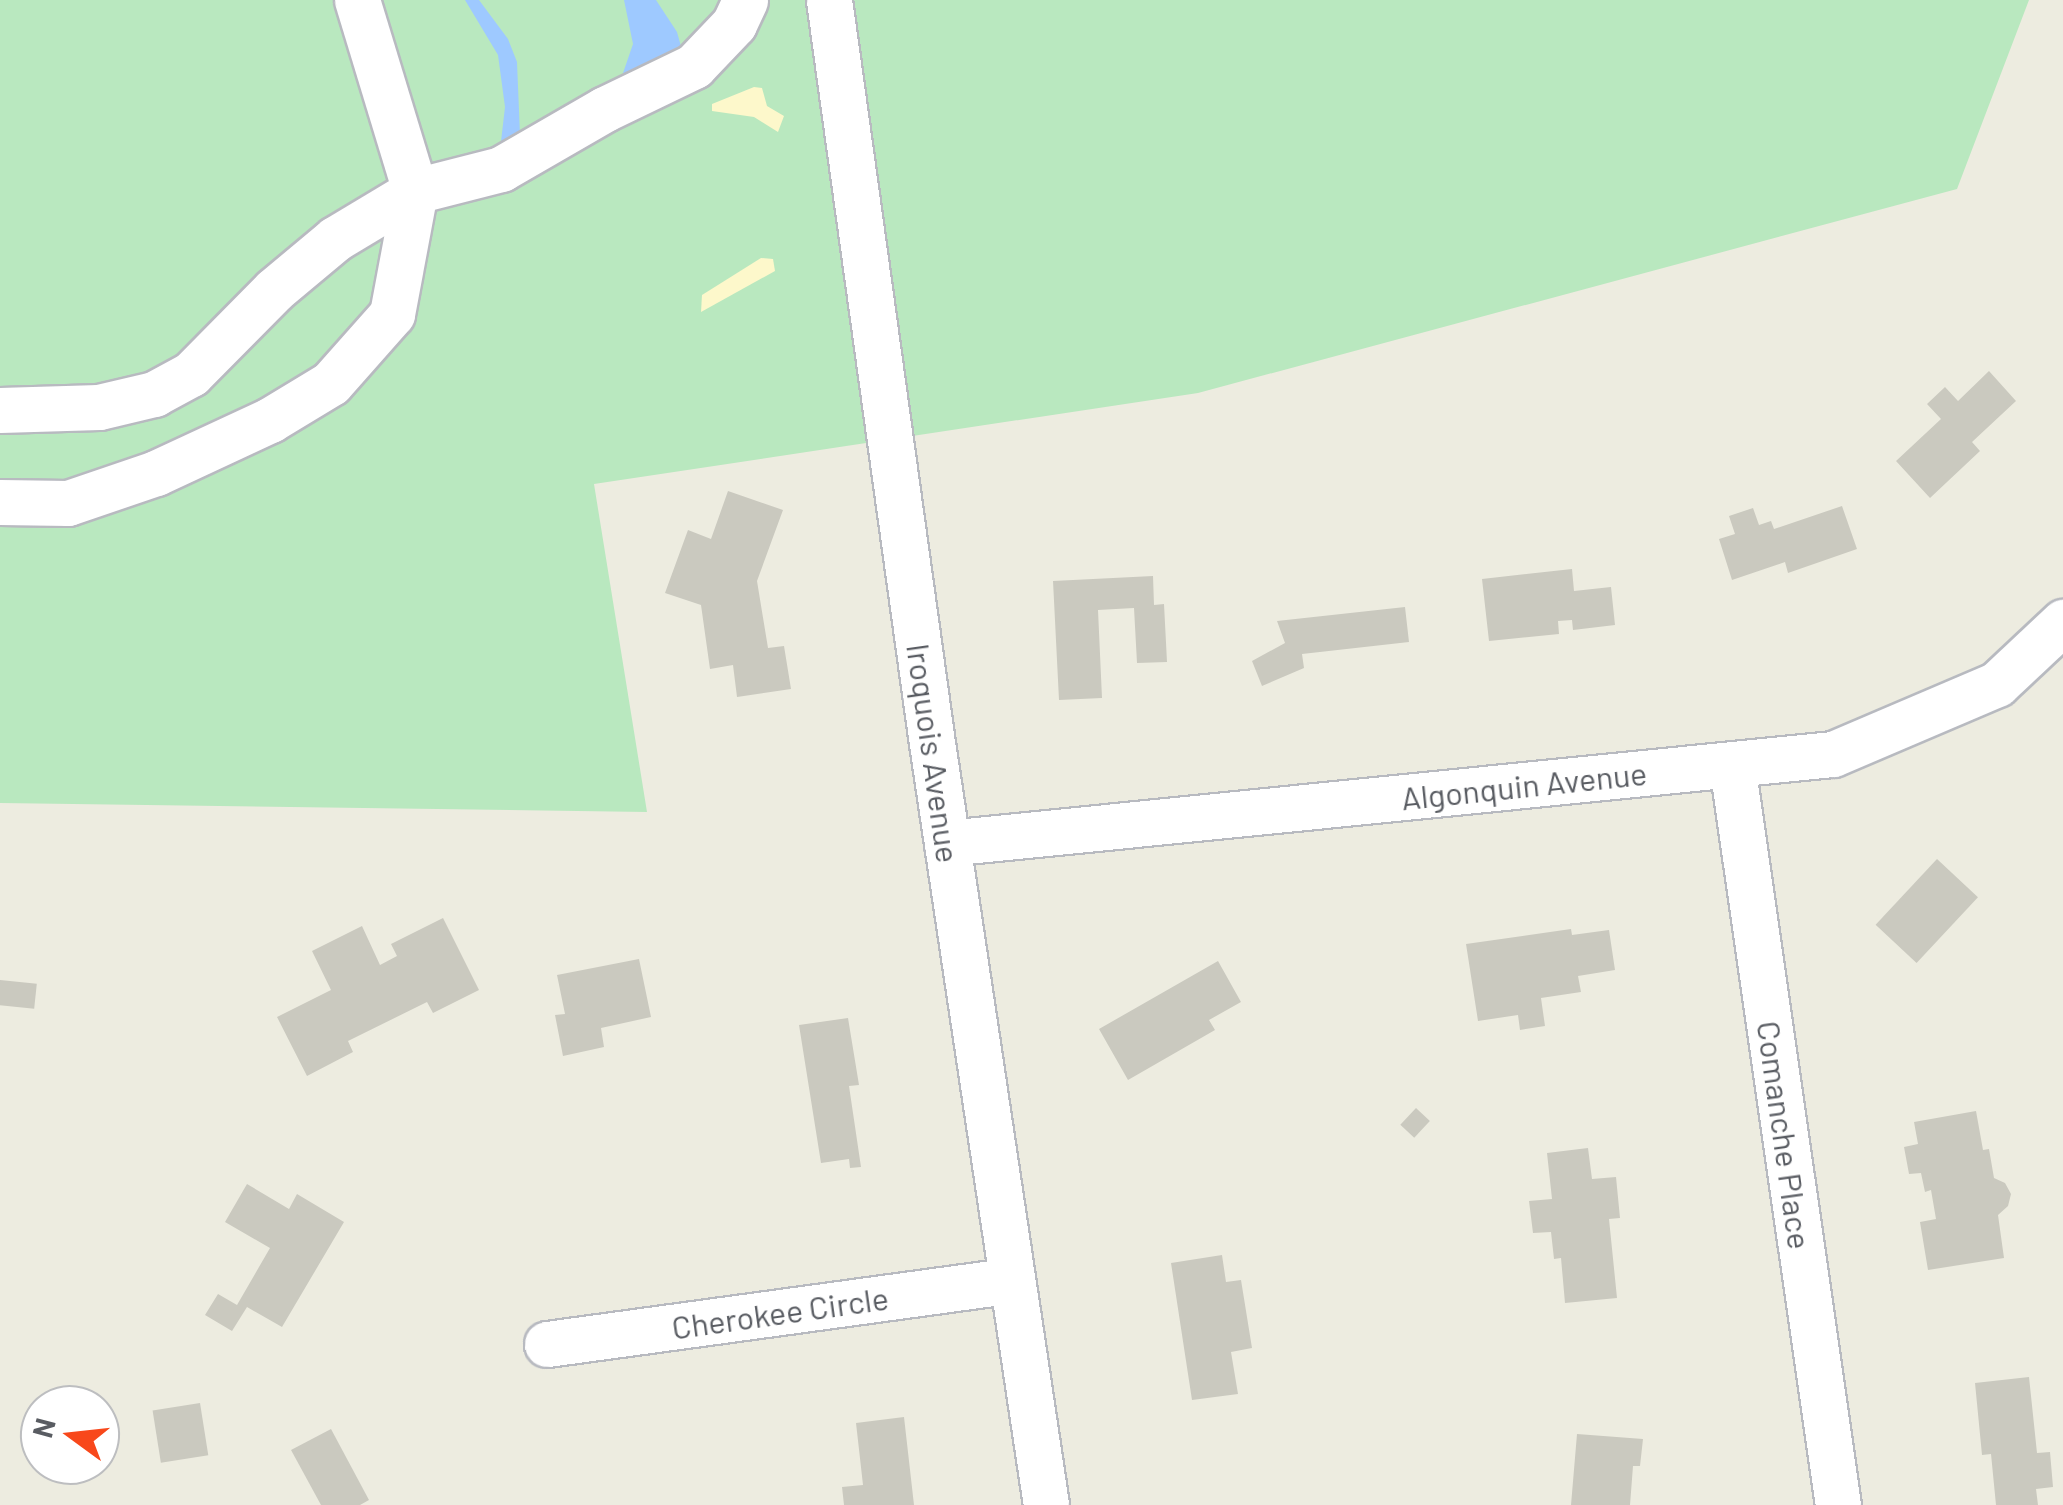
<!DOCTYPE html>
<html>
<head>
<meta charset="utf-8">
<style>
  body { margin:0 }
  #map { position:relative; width:2063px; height:1505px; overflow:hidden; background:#edece0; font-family:Barlow,sans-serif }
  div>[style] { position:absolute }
  .green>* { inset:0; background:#b9e8bf }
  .sand>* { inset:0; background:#fdf8cb }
  .water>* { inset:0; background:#9ec9ff }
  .building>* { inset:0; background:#cac9bf; transform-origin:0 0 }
  .roads { filter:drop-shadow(2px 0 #b8bac0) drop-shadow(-2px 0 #b8bac0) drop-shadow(0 2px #b8bac0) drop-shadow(0 -2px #b8bac0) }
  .minor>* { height:45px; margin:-22.5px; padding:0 22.5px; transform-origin:22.5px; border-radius:22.5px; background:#fff }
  span { translate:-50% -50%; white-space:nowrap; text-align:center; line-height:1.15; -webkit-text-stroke:8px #fff; paint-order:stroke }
  .street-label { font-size:32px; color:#595c62 }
  .north { position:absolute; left:20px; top:1385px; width:100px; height:100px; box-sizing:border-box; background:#fff; border:2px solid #bdbec0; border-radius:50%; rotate:285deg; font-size:28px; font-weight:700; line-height:40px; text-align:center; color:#595c62 }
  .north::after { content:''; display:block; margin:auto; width:35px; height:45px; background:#f8481b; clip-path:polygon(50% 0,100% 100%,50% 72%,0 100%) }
</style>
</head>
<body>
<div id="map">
  <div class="green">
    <div style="clip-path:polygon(0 0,2029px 0,1957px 189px,1198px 393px,594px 484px,647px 812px,0 803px)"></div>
  </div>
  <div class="sand">
    <div style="clip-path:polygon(754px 87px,762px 88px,767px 106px,784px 116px,778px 132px,754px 117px,712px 111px,712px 104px)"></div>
    <div style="clip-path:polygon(761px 258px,773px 259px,775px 271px,701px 312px,702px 295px)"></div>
  </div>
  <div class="water">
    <div style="clip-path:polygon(465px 0,479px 0,508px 39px,517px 62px,520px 135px,500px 150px,505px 107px,498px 55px)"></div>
    <div style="clip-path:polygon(624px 0,656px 0,677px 32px,682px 50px,630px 79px,623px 73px,633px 44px)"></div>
  </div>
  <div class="building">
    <div style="clip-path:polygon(1989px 371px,2016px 401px,1972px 442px,1980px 451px,1930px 498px,1896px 461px,1941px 419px,1927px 404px,1945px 387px,1958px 401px)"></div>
    <div style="clip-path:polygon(728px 491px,783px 510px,757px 581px,768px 648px,784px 646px,791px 689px,737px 697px,733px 665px,710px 669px,701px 605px,665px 593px,688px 530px,711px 539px)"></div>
    <div style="clip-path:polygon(1842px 506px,1857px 549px,1788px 573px,1785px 562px,1732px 580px,1719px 539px,1735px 534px,1729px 516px,1753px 508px,1759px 525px,1771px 521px,1774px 529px)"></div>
    <div style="clip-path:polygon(1572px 569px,1574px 591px,1611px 587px,1615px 625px,1573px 630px,1572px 620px,1558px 621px,1559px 634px,1489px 641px,1482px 579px)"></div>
    <div style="clip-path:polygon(1153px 576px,1154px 605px,1164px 604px,1167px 662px,1137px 663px,1134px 608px,1098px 610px,1102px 698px,1059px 700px,1053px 581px)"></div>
    <div style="clip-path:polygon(1405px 607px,1409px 642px,1302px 654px,1304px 668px,1262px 686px,1252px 661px,1285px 643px,1277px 621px)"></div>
    <div style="left:1937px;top:859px;width:56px;height:90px;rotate:43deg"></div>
    <div style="clip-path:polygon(443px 918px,479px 990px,433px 1013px,427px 1002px,348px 1041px,353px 1052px,307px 1076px,277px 1017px,331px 990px,312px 951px,362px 926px,380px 965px,397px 956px,391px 944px)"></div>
    <div style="clip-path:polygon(1571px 929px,1572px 935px,1609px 930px,1615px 970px,1578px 976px,1581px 992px,1541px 998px,1545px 1026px,1520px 1030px,1518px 1015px,1478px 1021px,1466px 944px)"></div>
    <div style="clip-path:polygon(639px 959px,651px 1017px,601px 1028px,604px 1047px,563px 1056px,555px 1015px,565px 1014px,557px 975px)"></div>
    <div style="clip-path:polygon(1218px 961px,1241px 1002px,1209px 1020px,1215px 1030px,1128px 1080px,1099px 1029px)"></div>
    <div style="left:0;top:980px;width:37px;height:25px;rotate:6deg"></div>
    <div style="clip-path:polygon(848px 1018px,859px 1085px,849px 1086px,861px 1167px,850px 1168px,849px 1159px,821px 1163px,799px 1025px)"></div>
    <div style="left:1416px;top:1108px;width:19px;height:23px;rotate:43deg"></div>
    <div style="clip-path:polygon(1976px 1111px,1983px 1150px,1989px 1149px,1994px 1178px,2005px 1183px,2011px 1194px,2008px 1206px,1998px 1215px,2004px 1258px,1928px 1270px,1920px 1222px,1936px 1219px,1931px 1190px,1925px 1192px,1921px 1173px,1909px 1174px,1904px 1147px,1918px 1144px,1914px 1122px)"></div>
    <div style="clip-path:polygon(1588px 1148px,1592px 1179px,1616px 1177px,1620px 1218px,1609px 1219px,1617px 1298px,1565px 1303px,1561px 1258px,1554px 1259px,1551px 1232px,1533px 1233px,1529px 1201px,1552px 1199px,1547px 1153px)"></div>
    <div style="clip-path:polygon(247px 1184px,289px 1209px,297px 1194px,344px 1222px,282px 1327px,247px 1307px,232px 1331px,205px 1315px,218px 1294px,237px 1305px,270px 1248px,225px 1222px)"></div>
    <div style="clip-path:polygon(1222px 1255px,1226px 1282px,1241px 1280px,1252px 1348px,1231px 1352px,1238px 1394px,1192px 1400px,1171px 1263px)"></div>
    <div style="clip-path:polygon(2029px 1377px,2037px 1453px,2050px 1452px,2053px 1487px,2036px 1489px,2038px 1505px,1996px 1505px,1991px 1454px,1982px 1455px,1975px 1383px)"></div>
    <div style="left:200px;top:1403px;width:53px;height:48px;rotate:81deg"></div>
    <div style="clip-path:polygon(904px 1417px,914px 1505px,844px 1505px,842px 1487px,863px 1485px,856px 1423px)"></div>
    <div style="clip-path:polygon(331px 1429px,369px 1500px,360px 1505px,321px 1505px,291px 1450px)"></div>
    <div style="clip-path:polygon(1577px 1434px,1643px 1439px,1640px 1466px,1633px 1466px,1630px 1505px,1571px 1505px)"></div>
  </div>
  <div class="roads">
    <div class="minor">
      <div style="left:357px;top:0;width:200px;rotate:73.1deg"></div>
      <div style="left:415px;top:191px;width:89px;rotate:-14.3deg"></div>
      <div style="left:501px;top:169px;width:120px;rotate:-30deg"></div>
      <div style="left:605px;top:109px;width:99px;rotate:-25.8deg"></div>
      <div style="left:694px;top:66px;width:58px;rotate:-46.4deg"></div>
      <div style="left:734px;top:24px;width:26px;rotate:-65deg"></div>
      <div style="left:829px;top:0;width:750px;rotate:82.11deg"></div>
      <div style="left:932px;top:743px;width:770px;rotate:81.49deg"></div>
      <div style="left:0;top:410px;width:99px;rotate:-1.7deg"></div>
      <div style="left:99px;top:407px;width:57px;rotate:-13.3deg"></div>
      <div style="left:154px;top:394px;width:42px;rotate:-28.4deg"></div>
      <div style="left:191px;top:374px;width:118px;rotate:-45.3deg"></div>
      <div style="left:274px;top:290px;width:80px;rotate:-39.9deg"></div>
      <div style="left:335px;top:239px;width:93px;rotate:-31deg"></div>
      <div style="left:0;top:502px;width:68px;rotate:0.8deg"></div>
      <div style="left:68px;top:503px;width:93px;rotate:-18.8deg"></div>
      <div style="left:156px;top:473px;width:126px;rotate:-24.9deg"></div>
      <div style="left:270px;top:420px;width:71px;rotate:-31.2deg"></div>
      <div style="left:331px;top:383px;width:92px;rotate:-48.5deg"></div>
      <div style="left:392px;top:314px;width:125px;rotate:-79.4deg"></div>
      <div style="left:1732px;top:765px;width:748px;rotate:81.85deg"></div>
      <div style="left:947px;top:843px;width:890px;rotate:-5.74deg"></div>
      <div style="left:1833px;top:754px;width:178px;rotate:-23.1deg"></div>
      <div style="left:1997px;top:684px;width:91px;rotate:-43.2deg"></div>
      <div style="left:547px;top:1344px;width:469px;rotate:-7.8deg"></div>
    </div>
  </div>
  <div class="street-label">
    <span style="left:934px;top:753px;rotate:82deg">Iroquois Avenue</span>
    <span style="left:1524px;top:785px;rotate:-6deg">Algonquin Avenue</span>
    <span style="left:1785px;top:1135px;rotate:82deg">Comanche Place</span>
    <span style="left:780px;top:1312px;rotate:-8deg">Cherokee Circle</span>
  </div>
  <div class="north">N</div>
</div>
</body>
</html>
